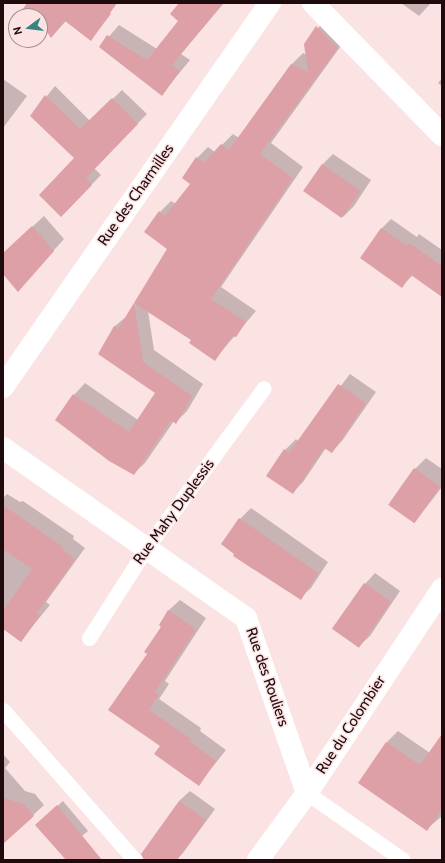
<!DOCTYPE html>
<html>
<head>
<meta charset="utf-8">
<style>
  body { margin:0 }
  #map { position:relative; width:445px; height:863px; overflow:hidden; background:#fbe2e3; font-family:Cabin,sans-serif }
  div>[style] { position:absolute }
  .shadow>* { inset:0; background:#0003 }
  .building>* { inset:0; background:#dca0a6; transform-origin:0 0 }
  .service>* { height:15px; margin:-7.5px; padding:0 7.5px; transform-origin:7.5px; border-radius:7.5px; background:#fff }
  .minor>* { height:22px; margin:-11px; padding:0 11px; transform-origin:11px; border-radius:11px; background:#fff }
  span { translate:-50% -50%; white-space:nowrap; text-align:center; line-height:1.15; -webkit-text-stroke:3px #fbe2e3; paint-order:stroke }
  .street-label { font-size:15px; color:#1f0b0e }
  .frame { position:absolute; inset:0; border:4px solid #1f0b0e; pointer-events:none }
  .north { position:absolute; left:8px; top:8px; width:40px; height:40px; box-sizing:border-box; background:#fbe2e3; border:1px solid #a38c8e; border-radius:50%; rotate:255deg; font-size:11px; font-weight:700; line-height:16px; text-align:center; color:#1f0b0e }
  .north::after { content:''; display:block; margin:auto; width:14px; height:18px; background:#3a8380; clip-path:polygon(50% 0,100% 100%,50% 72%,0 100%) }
</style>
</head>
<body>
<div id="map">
  <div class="shadow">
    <div style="clip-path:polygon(29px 3px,95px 3px,111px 14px,91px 40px,66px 21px,52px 36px,48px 32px,40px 40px,40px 16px,20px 16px)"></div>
    <div style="clip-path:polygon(181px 3px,224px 3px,181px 54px,190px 60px,162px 94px,100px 47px,119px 25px,157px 49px,179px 21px)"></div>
    <div style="clip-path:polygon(401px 3px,431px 3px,419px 16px)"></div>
    <div style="clip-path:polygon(328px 16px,348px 36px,271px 143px,303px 167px,221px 287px,256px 311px,215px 359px,193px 340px,148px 311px,154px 350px,203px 384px,187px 411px,176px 422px,174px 421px,145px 463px,133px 474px,74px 395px,85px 383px,138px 420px,156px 393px,99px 354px,115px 326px,127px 316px,169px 249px,160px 212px,171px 201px,176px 204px,191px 184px,197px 158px,208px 147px,215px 152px,233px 134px,239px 138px,292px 64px,303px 53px,307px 55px,305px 44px)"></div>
    <div style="clip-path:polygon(442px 78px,442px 86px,438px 83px)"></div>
    <div style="clip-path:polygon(3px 79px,27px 96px,3px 128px)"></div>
    <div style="clip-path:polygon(55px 86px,90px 121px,122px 90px,147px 114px,94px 168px,101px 175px,61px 216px,75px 158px,31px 116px)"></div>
    <div style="clip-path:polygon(333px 154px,371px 180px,354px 206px,343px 217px,322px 165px)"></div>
    <div style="clip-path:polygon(44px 216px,64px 239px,18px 290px,3px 273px,3px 254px)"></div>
    <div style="clip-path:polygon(391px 219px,417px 237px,419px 234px,442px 250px,442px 296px,413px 275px,402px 286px,381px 229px)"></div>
    <div style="clip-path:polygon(350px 374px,376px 392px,342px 441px,332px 452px,326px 448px,303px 482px,292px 493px,285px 450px,296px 439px,298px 441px)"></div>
    <div style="clip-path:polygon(426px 458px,442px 469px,442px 487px,415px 522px,415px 469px)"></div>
    <div style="clip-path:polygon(7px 494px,20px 502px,23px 501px,74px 536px,73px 539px,85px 548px,46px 602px,50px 605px,21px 640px,3px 628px,3px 498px)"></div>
    <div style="clip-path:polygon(251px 508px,328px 562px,311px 588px,300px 598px,240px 519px)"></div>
    <div style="clip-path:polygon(375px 573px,400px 591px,370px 636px,359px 646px,365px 584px)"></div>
    <div style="clip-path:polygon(180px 600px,206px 618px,165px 681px,169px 684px,159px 699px,201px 728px,200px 731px,226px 750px,199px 784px,161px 746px,110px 710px,148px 654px,169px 610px)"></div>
    <div style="clip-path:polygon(398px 731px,430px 753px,442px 735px,442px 816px,427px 829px,387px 742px)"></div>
    <div style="clip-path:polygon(3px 754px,10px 762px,5px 768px,25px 791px,35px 794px,44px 805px,3px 843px)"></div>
    <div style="clip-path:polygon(190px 791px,215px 809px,183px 853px,176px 860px,168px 860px,179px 801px)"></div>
    <div style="clip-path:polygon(63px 801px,88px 831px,82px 836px,42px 820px)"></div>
  </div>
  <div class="building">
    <div style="clip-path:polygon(27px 3px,117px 3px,91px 41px,65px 21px,51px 38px,47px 32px,40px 42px,38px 40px,40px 40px,40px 16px,18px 16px)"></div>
    <div style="clip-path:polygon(179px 3px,223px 3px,172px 65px,180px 71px,162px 96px,99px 47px,107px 35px,147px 60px,178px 21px,170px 14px)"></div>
    <div style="clip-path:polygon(316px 26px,338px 48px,260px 154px,293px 178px,211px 299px,246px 322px,236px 337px,232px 336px,215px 361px,189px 343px,191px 340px,134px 303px,143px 362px,192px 396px,176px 424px,171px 420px,134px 475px,109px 461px,55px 420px,73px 394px,129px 432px,155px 393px,98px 354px,114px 326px,118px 329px,167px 249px,144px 232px,159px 211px,165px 216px,190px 184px,182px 178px,196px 157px,204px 163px,221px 144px,229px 150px,291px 64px,308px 72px,304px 44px)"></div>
    <div style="clip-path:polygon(45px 95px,80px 129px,112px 98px,138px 124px,86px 178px,92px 185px,61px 217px,39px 195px,74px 158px,30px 116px)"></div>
    <div style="left:322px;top:164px;width:47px;height:33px;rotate:35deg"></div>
    <div style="clip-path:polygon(32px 226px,54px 251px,18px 292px,3px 274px,3px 253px)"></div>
    <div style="clip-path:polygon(381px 228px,407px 246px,409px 243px,442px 266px,442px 297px,411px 275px,402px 288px,360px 258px)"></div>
    <div style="clip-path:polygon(338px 384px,366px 403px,332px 453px,324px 448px,293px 494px,266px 476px,284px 449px,289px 453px)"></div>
    <div style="left:414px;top:468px;width:32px;height:45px;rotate:35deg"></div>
    <div style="clip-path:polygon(3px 505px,63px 547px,63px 550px,75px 559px,37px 613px,40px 616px,21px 642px,3px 629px,3px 611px,32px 569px,3px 549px)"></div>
    <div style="clip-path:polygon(239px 518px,318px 573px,301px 600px,233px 556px,234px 554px,221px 544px)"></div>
    <div style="left:364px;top:583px;width:33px;height:56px;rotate:35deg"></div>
    <div style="clip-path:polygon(168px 610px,196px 629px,155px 692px,159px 695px,149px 710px,191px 739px,190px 742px,216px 761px,199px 786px,154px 754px,160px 746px,108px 710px,147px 654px,144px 652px,161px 627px,159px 625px)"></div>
    <div style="clip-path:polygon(442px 734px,442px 809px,427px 831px,358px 783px,386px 742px,420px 765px)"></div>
    <div style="clip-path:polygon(3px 798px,24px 804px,34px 816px,3px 844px)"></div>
    <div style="clip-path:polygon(179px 801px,206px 820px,177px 860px,144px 860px,141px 854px)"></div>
    <div style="clip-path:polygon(57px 805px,102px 860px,66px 860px,35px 825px)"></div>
  </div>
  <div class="service">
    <div style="left:89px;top:638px;width:108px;rotate:-57.5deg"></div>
    <div style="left:147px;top:547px;width:197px;rotate:-53.7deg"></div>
    <div style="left:3px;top:710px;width:200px;rotate:48.7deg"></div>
    <div style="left:307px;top:793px;width:117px;rotate:34.9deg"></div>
  </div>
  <div class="minor">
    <div style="left:313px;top:3px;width:185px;rotate:45.7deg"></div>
    <div style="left:3px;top:387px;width:468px;rotate:-55.2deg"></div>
    <div style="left:3px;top:448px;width:297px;rotate:35deg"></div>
    <div style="left:246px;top:618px;width:185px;rotate:70.8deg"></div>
    <div style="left:258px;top:860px;width:83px;rotate:-53.8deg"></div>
    <div style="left:307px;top:793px;width:245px;rotate:-56.5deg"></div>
  </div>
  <div class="street-label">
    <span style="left:136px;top:195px;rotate:-55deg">Rue des Charmilles</span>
    <span style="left:174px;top:512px;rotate:-54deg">Rue Mahy Duplessis</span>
    <span style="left:267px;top:677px;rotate:71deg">Rue des Rouliers</span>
    <span style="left:351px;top:725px;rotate:-57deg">Rue du Colombier</span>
  </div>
  <div class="frame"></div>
  <div class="north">N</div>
</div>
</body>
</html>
